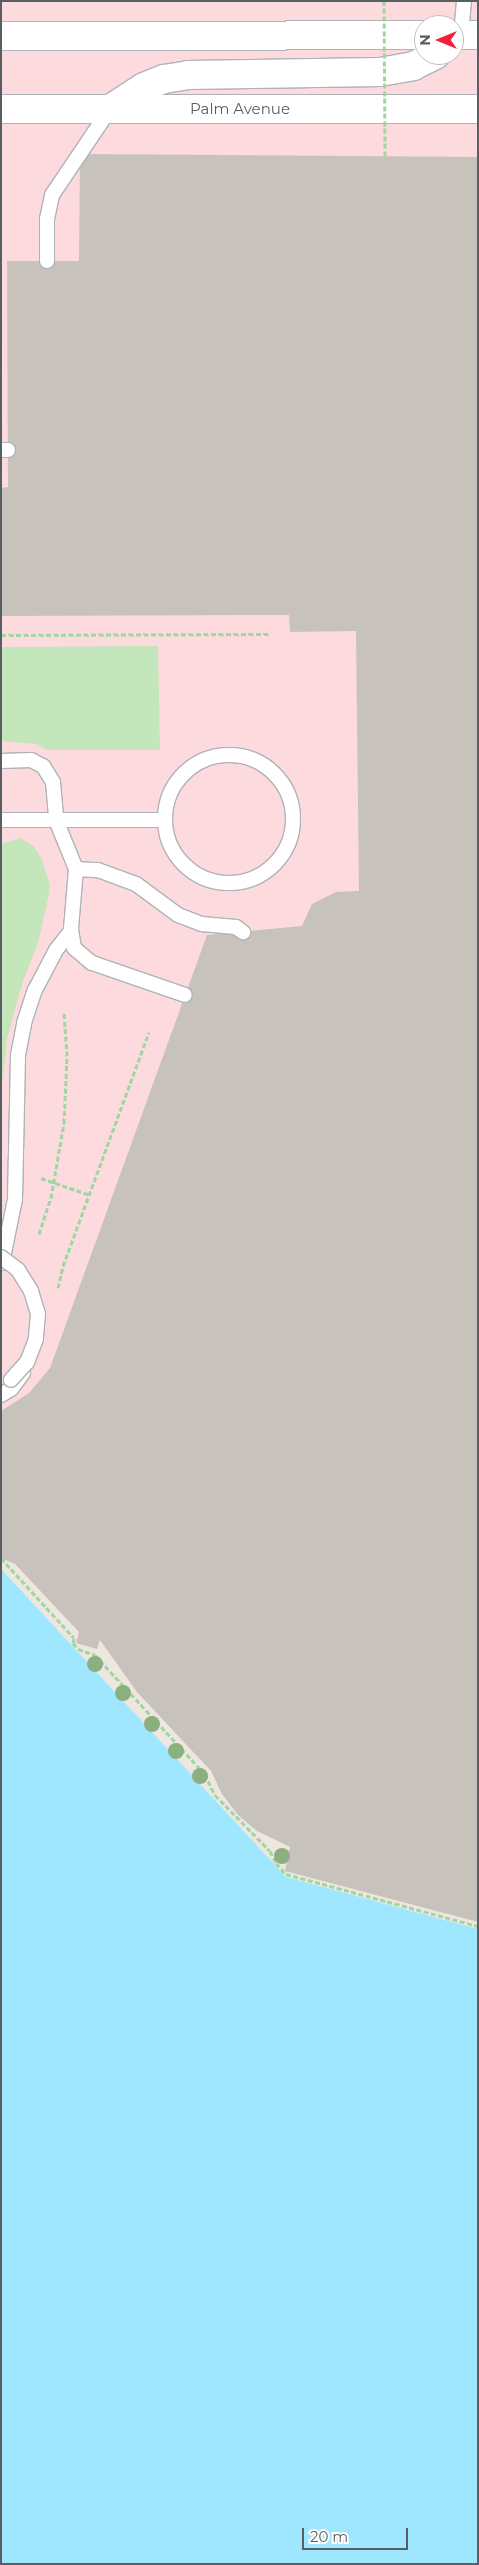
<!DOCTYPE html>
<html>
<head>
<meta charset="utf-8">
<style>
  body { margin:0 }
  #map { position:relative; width:479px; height:2565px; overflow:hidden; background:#ede7e0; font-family:Montserrat,sans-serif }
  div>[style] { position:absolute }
  .medical>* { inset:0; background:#fcdadd }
  .green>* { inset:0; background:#c3e6bb }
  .water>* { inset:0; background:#9ee7ff }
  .building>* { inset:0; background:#c8c2bd }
  .path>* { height:3px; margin-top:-1.5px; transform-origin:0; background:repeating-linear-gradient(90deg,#9dd8a1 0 5px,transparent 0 7.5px) }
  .roads { filter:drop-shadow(1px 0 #aeb3b7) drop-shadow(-1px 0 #aeb3b7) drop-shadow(0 1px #aeb3b7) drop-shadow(0 -1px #aeb3b7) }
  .lane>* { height:14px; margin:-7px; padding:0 7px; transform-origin:7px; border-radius:7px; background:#fff }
  .lane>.ring { margin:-7px; padding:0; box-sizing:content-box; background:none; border:14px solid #fff; border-radius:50% }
  .secondary>* { height:28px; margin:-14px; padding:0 14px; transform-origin:14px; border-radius:14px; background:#fff }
  .path-bridge>* { height:3px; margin-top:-1.5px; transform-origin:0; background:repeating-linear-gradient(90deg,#9dd8a1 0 5px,transparent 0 7.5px) }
  .bridges { filter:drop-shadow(1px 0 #aeb3b7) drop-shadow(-1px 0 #aeb3b7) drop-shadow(0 1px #aeb3b7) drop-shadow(0 -1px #aeb3b7) }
  .lane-bridge>* { height:14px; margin:-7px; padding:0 7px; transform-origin:7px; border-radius:7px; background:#fff }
  .trees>* { width:16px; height:16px; margin:-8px; border-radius:50%; background:#8caf7f }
  span { translate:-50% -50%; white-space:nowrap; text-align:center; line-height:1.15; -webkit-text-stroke:4px #fff; paint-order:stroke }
  .street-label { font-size:15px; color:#595e62 }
  .frame { position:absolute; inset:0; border:2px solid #595e62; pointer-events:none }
  .north { position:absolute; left:414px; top:15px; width:50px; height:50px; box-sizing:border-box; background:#fff; border:1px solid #bdbfc0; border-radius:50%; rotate:270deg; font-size:14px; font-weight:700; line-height:20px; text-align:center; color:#595e62 }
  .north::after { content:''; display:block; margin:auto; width:18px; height:22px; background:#f02239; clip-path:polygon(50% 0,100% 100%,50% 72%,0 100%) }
  .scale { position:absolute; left:302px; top:2528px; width:106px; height:22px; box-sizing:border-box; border:2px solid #595e62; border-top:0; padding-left:6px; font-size:15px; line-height:18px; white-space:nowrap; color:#595e62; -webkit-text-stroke:4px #fff; paint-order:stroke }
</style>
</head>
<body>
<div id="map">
  <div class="medical">
    <div style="clip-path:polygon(evenodd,1px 1px,478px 1px,478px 1922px,285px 1871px,290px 1847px,257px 1831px,238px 1815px,222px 1794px,211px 1771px,137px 1692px,100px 1641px,97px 1649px,76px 1643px,78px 1632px,15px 1564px,1px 1558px,1px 1px,424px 25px,454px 25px,454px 55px,424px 55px,424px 25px)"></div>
  </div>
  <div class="green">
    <div style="clip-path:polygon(158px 646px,160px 750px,46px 750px,37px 744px,1px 741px,1px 647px)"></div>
    <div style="clip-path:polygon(20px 838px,34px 846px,42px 860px,50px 885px,49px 894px,38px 943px,23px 981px,7px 1039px,1px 1093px,1px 844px)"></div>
  </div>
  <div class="water">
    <div style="clip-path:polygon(1px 1569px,286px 1877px,478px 1929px,478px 2564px,1px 2564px)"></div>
  </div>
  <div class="building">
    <div style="clip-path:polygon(80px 154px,478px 157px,478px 1922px,285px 1871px,290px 1847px,257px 1831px,238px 1815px,222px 1794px,211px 1771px,137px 1692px,100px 1640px,97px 1649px,76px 1643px,79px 1632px,15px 1564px,1px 1558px,1px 1411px,29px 1393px,50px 1368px,207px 935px,302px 926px,312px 904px,336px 892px,359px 891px,356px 631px,290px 632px,289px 615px,1px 616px,1px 488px,8px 487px,7px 261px,79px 261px)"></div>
  </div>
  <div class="path">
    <div style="left:1px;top:635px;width:269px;rotate:-0.2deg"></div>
    <div style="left:41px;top:1178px;width:52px;rotate:19.1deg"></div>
    <div style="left:39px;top:1234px;width:38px;rotate:-72deg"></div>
    <div style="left:51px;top:1198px;width:76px;rotate:-80.2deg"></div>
    <div style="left:64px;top:1123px;width:67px;rotate:-87.4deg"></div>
    <div style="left:67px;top:1056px;width:44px;rotate:-93.9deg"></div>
    <div style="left:58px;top:1288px;width:23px;rotate:-77deg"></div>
    <div style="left:63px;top:1266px;width:249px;rotate:-69.8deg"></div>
    <div style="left:1px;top:1558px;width:108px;rotate:47.6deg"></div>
    <div style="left:74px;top:1638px;width:5px;rotate:101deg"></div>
    <div style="left:73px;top:1643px;width:8px;rotate:50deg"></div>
    <div style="left:78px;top:1649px;width:18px;rotate:19deg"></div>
    <div style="left:95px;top:1655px;width:162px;rotate:47.3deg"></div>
    <div style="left:205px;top:1774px;width:23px;rotate:65deg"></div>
    <div style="left:215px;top:1795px;width:78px;rotate:45.5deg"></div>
    <div style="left:270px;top:1851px;width:13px;rotate:63deg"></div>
    <div style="left:276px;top:1863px;width:15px;rotate:48deg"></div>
    <div style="left:286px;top:1874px;width:199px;rotate:15.2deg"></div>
  </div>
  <div class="roads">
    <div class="lane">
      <div style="left:461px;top:35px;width:34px;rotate:-85deg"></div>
      <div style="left:47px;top:261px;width:42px;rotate:-90deg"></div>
      <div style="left:47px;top:219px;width:25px;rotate:-78deg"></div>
      <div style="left:52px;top:195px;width:104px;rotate:-56deg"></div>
      <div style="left:1px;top:450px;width:7px"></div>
      <div class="ring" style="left:165px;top:755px;width:114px;height:114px"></div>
      <div style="left:1px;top:761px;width:30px;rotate:-2deg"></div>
      <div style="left:31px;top:760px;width:13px;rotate:27deg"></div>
      <div style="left:43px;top:766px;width:19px;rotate:58deg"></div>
      <div style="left:53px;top:782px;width:38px;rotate:85deg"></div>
      <div style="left:56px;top:820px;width:53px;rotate:67.8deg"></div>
      <div style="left:76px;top:869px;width:60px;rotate:94.8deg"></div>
      <div style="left:71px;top:929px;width:19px;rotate:81deg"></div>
      <div style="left:74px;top:948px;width:23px;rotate:40deg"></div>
      <div style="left:92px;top:963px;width:98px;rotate:19deg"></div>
      <div style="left:1px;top:820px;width:164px"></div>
      <div style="left:76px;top:869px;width:22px;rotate:3deg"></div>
      <div style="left:98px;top:870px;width:40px;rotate:20.2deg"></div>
      <div style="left:136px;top:884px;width:52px;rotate:36.4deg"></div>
      <div style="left:178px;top:915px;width:26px;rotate:21deg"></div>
      <div style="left:202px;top:924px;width:34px;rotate:5deg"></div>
      <div style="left:236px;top:927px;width:9px;rotate:36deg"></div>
      <div style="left:2px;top:1263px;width:65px;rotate:-78.5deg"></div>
      <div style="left:15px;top:1199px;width:144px;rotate:-88.8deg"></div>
      <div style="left:18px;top:1055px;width:33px;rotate:-79deg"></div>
      <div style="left:24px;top:1023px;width:35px;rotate:-72deg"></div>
      <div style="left:35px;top:990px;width:45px;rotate:-62.3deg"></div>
      <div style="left:56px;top:950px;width:24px;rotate:-52deg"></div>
      <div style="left:1px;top:1395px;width:12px;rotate:-31deg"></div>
      <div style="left:11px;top:1389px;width:20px;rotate:-53deg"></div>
    </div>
    <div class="secondary">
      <div style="left:454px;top:35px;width:24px"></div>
      <div style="left:1px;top:36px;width:423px;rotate:-0.1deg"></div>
      <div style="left:1px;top:109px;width:477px"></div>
      <div style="left:110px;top:109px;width:40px;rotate:-32.9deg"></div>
      <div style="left:144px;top:87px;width:22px;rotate:-22deg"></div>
      <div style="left:164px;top:79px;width:24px;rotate:-9deg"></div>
      <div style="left:188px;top:75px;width:192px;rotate:-0.9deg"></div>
      <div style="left:380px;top:72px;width:34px;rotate:-10deg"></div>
      <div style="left:413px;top:66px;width:25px;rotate:-26deg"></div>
    </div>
  </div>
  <div class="path-bridge">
    <div style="left:384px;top:1px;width:156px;rotate:89.6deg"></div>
  </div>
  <div class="bridges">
    <div class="lane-bridge">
      <div style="left:1px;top:1257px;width:21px;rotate:37deg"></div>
      <div style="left:18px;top:1270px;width:25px;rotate:58deg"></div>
      <div style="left:31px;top:1291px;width:24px;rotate:73deg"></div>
      <div style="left:38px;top:1314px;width:25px;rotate:95deg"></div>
      <div style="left:36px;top:1339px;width:25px;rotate:111deg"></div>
      <div style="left:27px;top:1362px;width:24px;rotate:132deg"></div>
    </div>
  </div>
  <div class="trees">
    <div style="left:95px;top:1664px"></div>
    <div style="left:123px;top:1693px"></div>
    <div style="left:152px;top:1724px"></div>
    <div style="left:176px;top:1751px"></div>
    <div style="left:200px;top:1776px"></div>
    <div style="left:282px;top:1856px"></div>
  </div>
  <div class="street-label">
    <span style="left:240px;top:109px">Palm Avenue</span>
  </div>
  <div class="frame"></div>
  <div class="north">N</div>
  <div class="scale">20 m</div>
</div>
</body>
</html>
